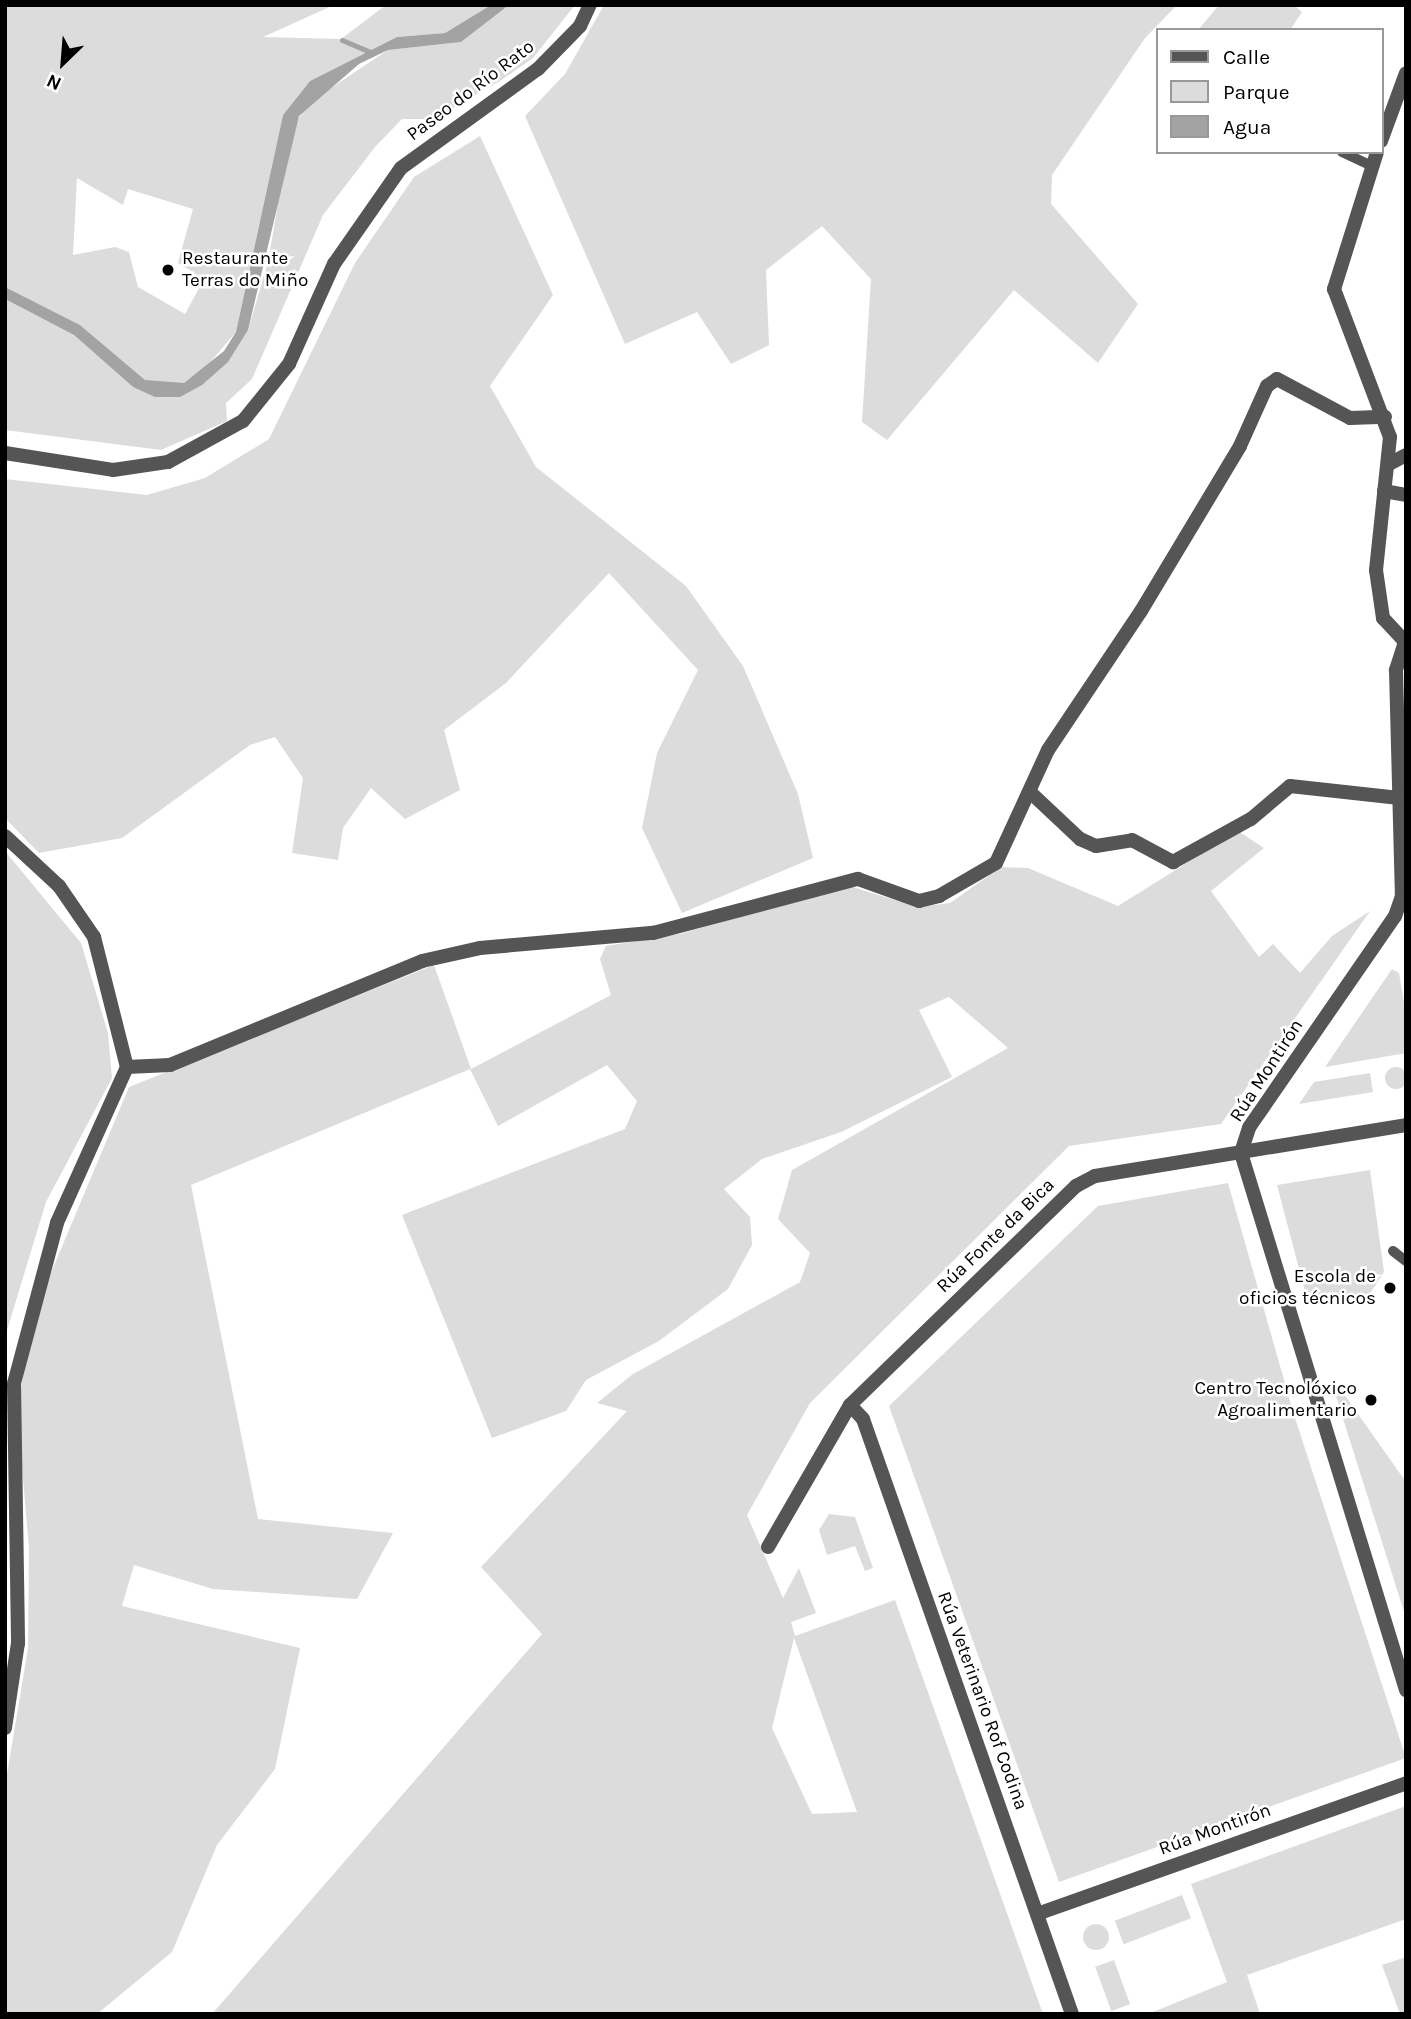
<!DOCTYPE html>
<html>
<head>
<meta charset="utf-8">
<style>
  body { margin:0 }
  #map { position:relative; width:1411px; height:2019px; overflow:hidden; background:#fff; font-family:Karla,sans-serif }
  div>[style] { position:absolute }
  .green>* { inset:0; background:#dcdcdc; transform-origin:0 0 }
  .round { border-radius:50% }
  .water>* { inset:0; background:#a3a3a3 }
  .stream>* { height:5px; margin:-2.5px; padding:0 2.5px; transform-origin:2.5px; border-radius:2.5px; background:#a3a3a3 }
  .service>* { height:10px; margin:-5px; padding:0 5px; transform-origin:5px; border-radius:5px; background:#555 }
  .minor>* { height:14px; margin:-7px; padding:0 7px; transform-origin:7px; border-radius:7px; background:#555 }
  .tertiary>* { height:14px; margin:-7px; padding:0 7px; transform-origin:7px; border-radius:7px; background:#555 }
  .dots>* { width:19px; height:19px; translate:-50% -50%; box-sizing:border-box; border:4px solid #fff; border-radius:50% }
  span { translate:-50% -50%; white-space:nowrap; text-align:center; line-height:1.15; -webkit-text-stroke:5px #fff; paint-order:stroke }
  .street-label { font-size:19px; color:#000 }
  .poi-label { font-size:19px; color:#000 }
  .left { translate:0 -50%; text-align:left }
  .right { translate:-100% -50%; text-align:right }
  .frame { position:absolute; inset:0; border:7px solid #000; pointer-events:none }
  .legend { position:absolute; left:1156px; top:28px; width:228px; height:126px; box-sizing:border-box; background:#fff; border:2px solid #999; margin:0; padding:9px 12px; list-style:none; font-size:21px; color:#000 }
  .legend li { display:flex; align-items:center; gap:14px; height:35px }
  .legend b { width:35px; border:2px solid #999 }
  .north { position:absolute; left:28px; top:28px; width:70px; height:70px; -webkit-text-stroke:5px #fff; paint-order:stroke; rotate:205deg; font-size:19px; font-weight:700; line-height:28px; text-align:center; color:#000 }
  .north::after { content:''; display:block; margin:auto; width:24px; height:32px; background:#000; clip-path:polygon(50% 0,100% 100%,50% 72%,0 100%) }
</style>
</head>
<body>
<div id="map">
  <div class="green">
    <div style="clip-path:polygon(evenodd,5px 5px,334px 5px,263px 37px,341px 39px,386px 5px,491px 5px,445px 33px,397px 37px,310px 81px,283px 115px,236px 332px,207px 366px,184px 383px,163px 386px,145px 380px,80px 325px,5px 287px,5px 5px,77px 178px,123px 205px,128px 189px,193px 209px,178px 263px,204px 279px,185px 314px,138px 287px,129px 252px,115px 247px,73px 255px,77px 178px)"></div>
    <div style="clip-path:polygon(509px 5px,575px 5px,533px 58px,500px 81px,433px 119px,402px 119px,375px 147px,323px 215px,252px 379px,226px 403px,227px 421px,161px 450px,5px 430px,5px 299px,74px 335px,133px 387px,180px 397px,248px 330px,268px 262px,291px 129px,310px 102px,388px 50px,461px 42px)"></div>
    <div style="clip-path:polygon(604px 5px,1177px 5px,1145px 38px,1052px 175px,1051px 204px,1138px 304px,1098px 363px,1014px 290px,887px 440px,862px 422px,871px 279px,822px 226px,766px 270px,769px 345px,731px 364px,697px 312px,625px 344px,525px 116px,565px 74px)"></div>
    <div style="clip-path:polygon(1219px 5px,1294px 5px,1302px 12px,1290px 30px,1198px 30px)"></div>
    <div style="clip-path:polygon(480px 136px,553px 295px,490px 386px,536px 467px,686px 586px,743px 666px,798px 794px,813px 858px,682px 913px,642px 828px,657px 753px,698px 670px,609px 573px,506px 683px,444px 730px,460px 790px,405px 819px,371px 788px,343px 828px,338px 860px,292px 853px,303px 778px,275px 737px,250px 745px,122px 838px,39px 853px,5px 818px,5px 479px,147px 495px,205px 478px,269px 439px,355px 263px,414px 177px)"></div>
    <div style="clip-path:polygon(evenodd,1238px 831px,1264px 848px,1211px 891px,1259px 957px,1273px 944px,1300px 973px,1332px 936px,1370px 911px,1221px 1124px,1069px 1146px,810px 1403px,747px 1515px,783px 1598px,799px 1568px,816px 1613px,791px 1622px,795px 1636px,895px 1600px,1043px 2014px,212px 2014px,542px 1634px,481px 1567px,627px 1411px,597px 1403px,633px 1374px,800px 1282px,810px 1253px,778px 1219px,792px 1170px,1008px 1048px,949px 997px,919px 1010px,952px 1077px,841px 1132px,762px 1159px,724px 1189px,750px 1217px,752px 1245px,728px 1289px,659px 1341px,586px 1380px,566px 1411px,492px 1438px,402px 1215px,625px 1129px,637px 1101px,607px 1065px,498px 1126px,470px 1069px,191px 1185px,258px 1519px,393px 1533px,357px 1599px,213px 1589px,134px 1565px,122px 1606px,300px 1648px,275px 1769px,217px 1845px,172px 1952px,97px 2014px,5px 2014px,5px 1786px,28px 1648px,29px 1548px,17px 1410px,35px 1311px,129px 1087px,434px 965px,471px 1069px,611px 995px,600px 959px,606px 946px,680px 934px,846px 885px,918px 907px,950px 903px,1001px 867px,1028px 868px,1118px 906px,1238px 831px,794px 1638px,857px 1812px,856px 1812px,812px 1814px,772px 1728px,794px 1638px)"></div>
    <div style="clip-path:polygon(5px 851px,81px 943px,108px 1033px,112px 1078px,46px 1202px,5px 1337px)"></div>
    <div style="clip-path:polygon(1392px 969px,1399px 973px,1406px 1015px,1406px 1053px,1325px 1067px)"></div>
    <div class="round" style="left:1385px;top:1067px;width:22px;height:22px"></div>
    <div style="clip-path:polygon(1370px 1073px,1373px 1092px,1299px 1104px,1314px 1082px)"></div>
    <div style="clip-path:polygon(1370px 1170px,1384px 1272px,1363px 1304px,1307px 1299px,1277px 1185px)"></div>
    <div style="clip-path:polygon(1228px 1183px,1294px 1415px,1406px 1758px,1059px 1882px,889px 1406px,1098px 1206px)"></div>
    <div style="clip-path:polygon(1339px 1387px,1406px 1482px,1406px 1618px,1334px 1390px)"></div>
    <div style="clip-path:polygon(829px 1514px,855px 1517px,873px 1568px,865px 1571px,855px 1546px,827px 1555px,819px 1530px)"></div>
    <div style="clip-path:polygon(1406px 1806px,1406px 1919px,1247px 1975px,1260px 2014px,1148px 2014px,1227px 1982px,1191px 1884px)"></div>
    <div style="left:1182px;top:1895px;width:25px;height:72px;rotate:69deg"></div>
    <div class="round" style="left:1083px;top:1924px;width:26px;height:26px"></div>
    <div style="clip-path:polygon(1406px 1957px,1406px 2014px,1400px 2014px,1382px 1965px)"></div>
    <div style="left:1114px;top:1960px;width:47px;height:20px;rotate:70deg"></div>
  </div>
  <div class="water">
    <div style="clip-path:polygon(491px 5px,509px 5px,461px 42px,388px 50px,359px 64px,299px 116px,248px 330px,228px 362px,202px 385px,180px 397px,155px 397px,133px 387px,74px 335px,5px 299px,5px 287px,80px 325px,145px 380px,184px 383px,224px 351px,236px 332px,283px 115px,310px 81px,397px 37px,445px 33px)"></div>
  </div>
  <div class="stream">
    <div style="left:342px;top:40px;width:33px;rotate:23deg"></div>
  </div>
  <div class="service">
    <div style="left:1342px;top:152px;width:33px;rotate:25deg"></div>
    <div style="left:1393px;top:1251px;width:16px;rotate:38deg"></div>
  </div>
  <div class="minor">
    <div style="left:1381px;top:141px;width:72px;rotate:-69.8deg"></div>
    <div style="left:1377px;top:152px;width:144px;rotate:107.4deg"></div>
    <div style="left:1334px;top:289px;width:158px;rotate:69.3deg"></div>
    <div style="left:1390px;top:437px;width:134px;rotate:96deg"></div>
    <div style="left:1376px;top:570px;width:49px;rotate:81.7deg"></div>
    <div style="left:1383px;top:618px;width:34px;rotate:47deg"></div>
    <div style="left:1389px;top:464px;width:19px;rotate:-28deg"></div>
    <div style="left:1384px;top:491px;width:22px;rotate:10deg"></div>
    <div style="left:1406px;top:639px;width:33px;rotate:108deg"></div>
    <div style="left:1396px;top:670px;width:226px;rotate:88.5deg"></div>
    <div style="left:1402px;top:896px;width:21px;rotate:109deg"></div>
    <div style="left:1395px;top:916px;width:257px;rotate:124.6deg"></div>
    <div style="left:1249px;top:1128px;width:26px;rotate:108deg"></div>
    <div style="left:1241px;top:1153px;width:562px;rotate:72.92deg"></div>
    <div style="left:1030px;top:792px;width:69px;rotate:43.2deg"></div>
    <div style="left:1080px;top:839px;width:17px;rotate:24deg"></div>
    <div style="left:1096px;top:846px;width:36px;rotate:-9deg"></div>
    <div style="left:1132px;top:840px;width:47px;rotate:28.2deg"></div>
    <div style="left:1173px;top:862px;width:89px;rotate:-28.9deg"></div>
    <div style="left:1251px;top:819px;width:51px;rotate:-40.2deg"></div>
    <div style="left:1290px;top:786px;width:110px;rotate:6.3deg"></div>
    <div style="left:5px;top:836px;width:74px;rotate:42.8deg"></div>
    <div style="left:59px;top:886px;width:62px;rotate:55.5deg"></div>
    <div style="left:94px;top:937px;width:134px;rotate:75.8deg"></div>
    <div style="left:127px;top:1067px;width:171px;rotate:114.2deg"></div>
    <div style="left:57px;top:1223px;width:167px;rotate:105deg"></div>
    <div style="left:14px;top:1384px;width:259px;rotate:89.1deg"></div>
    <div style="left:18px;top:1643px;width:86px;rotate:98.7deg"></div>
    <div style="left:127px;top:1067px;width:43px;rotate:-2.7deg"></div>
    <div style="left:170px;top:1065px;width:273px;rotate:-22.4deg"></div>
    <div style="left:422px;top:961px;width:59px;rotate:-12.6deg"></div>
    <div style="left:480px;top:948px;width:174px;rotate:-5deg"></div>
    <div style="left:653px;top:933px;width:212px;rotate:-14.8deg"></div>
    <div style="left:858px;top:879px;width:65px;rotate:19.8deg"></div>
    <div style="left:919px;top:901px;width:21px;rotate:-14deg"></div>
    <div style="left:939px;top:896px;width:66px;rotate:-30.1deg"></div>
    <div style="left:996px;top:863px;width:124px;rotate:-65.3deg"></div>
    <div style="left:1048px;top:750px;width:167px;rotate:-56.2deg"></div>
    <div style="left:1141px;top:611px;width:192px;rotate:-59deg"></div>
    <div style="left:1240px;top:446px;width:66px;rotate:-65.8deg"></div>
    <div style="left:1267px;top:386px;width:12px;rotate:-35deg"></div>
    <div style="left:1277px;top:379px;width:83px;rotate:28.1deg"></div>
    <div style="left:1350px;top:418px;width:35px;rotate:-2deg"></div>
    <div style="left:850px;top:1405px;width:19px;rotate:47deg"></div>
    <div style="left:863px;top:1419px;width:631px;rotate:70.65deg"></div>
    <div style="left:768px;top:1547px;width:164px;rotate:-60deg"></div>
    <div style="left:850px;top:1405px;width:315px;rotate:-44.1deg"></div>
    <div style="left:1076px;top:1186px;width:21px;rotate:-28deg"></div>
    <div style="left:1095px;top:1176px;width:315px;rotate:-9.3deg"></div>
    <div style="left:1037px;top:1914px;width:392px;rotate:-19.5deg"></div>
  </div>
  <div class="tertiary">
    <div style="left:5px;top:453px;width:109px;rotate:8.9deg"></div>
    <div style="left:113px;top:470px;width:56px;rotate:-8.3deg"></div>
    <div style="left:168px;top:462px;width:85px;rotate:-28.7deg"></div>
    <div style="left:243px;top:421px;width:73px;rotate:-51.1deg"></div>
    <div style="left:289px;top:364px;width:110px;rotate:-65.8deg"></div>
    <div style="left:334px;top:264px;width:117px;rotate:-55.1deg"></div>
    <div style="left:401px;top:168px;width:169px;rotate:-35.9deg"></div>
    <div style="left:538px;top:69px;width:60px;rotate:-45.7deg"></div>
    <div style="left:580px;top:26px;width:23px;rotate:-65deg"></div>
  </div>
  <div class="dots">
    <div style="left:168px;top:270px;background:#000"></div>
    <div style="left:1390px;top:1288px;background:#000"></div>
    <div style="left:1371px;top:1400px;background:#000"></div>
  </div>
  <div class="street-label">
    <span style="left:471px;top:91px;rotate:-37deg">Paseo do Río Rato</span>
    <span style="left:1267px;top:1071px;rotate:-57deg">Rúa Montirón</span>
    <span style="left:996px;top:1236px;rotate:-44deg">Rúa Fonte da Bica</span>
    <span style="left:982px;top:1701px;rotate:70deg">Rúa Veterinario Rof Codina</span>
    <span style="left:1215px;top:1830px;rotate:-20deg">Rúa Montirón</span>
  </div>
  <div class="poi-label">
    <span class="left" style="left:182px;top:270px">Restaurante<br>Terras do Miño</span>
    <span class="right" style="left:1376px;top:1288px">Escola de<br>oficios técnicos</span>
    <span class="right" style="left:1357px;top:1400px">Centro Tecnolóxico<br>Agroalimentario</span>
  </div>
  <div class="frame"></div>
  <ul class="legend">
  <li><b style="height:9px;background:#555"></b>Calle</li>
  <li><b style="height:19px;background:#dcdcdc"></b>Parque</li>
  <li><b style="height:19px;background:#a3a3a3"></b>Agua</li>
  </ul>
  <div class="north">N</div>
</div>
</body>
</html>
